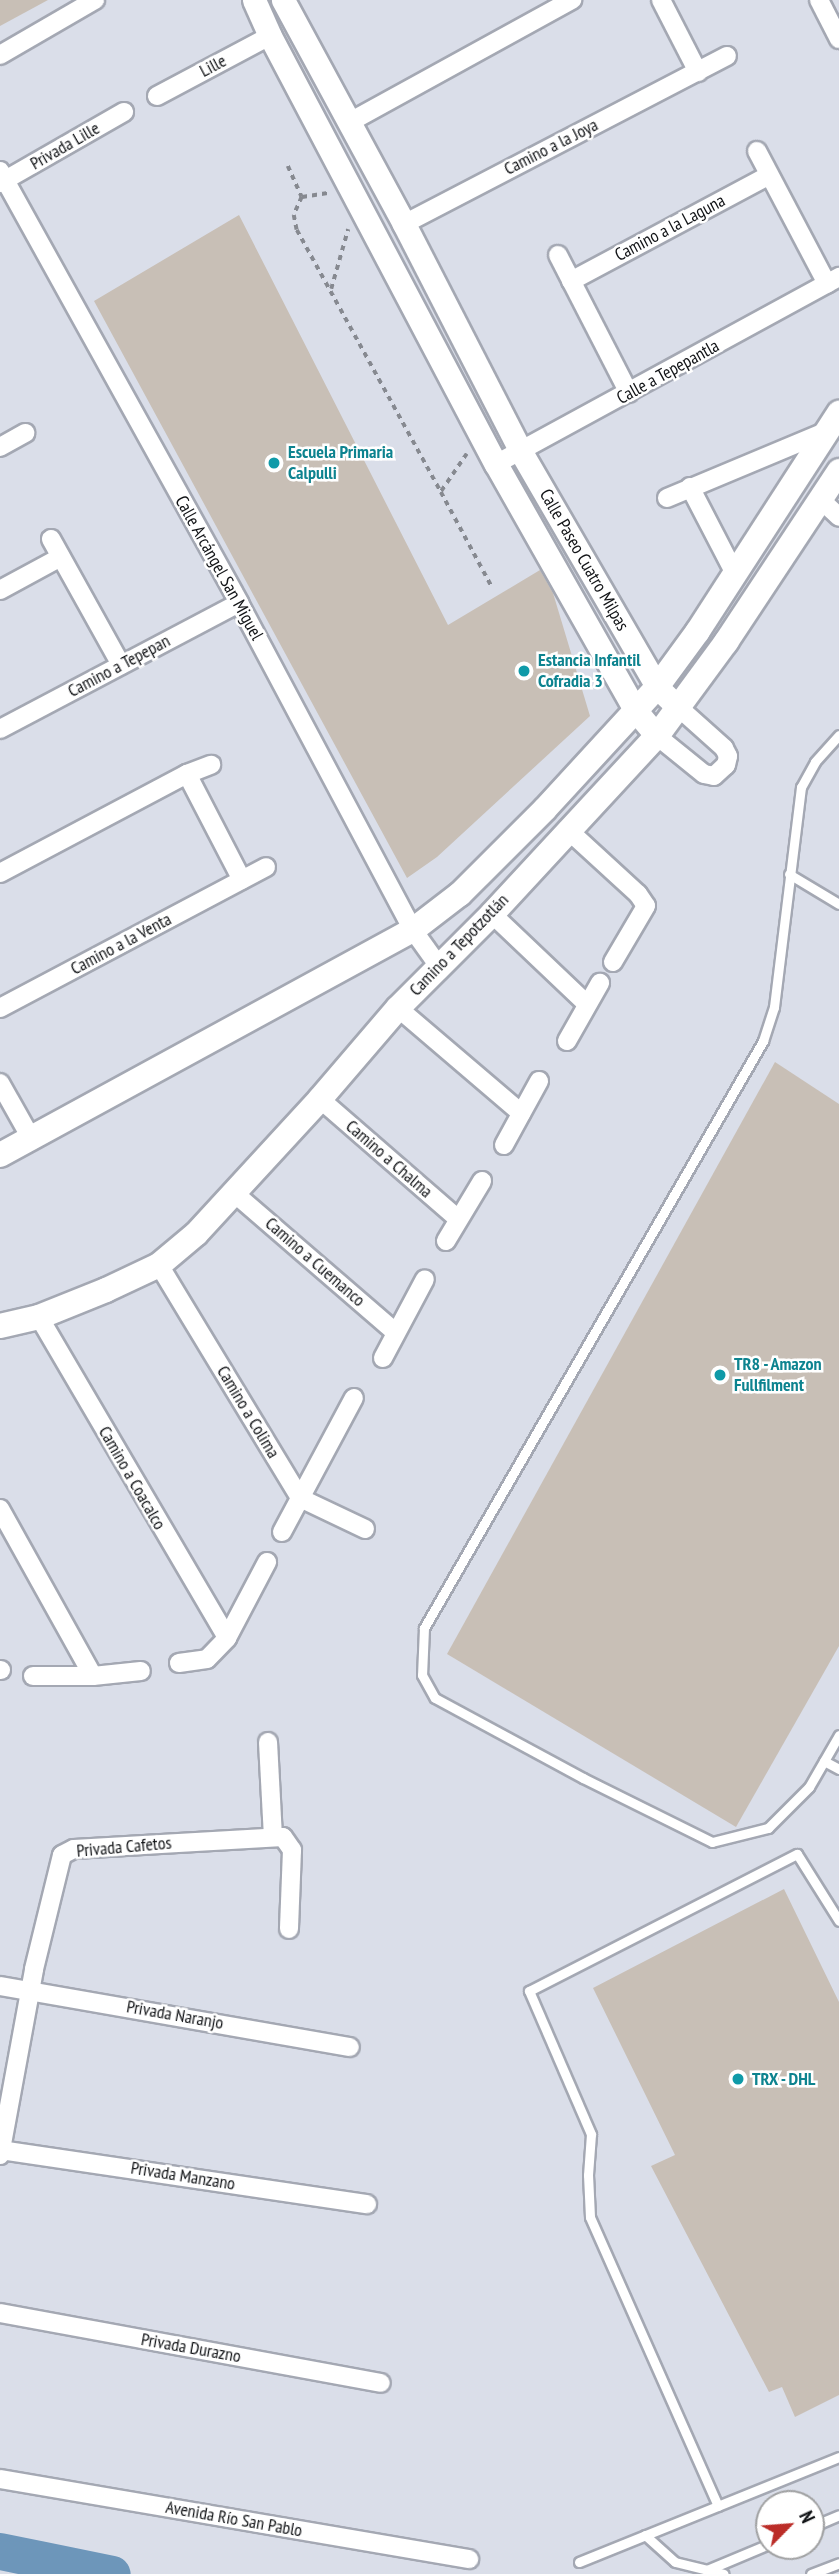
<!DOCTYPE html>
<html>
<head>
<meta charset="utf-8">
<style>
  body { margin:0 }
  #map { position:relative; width:839px; height:2574px; overflow:hidden; background:#dadee9; font-family:"PT Sans Narrow",sans-serif }
  div>[style] { position:absolute }
  .river>* { height:37px; margin:-18.5px; padding:0 18.5px; transform-origin:18.5px; border-radius:18.5px; background:#6d96ba }
  .building>* { inset:0; background:#c8bfb6 }
  .path>* { height:3.5px; margin-top:-1.75px; transform-origin:0; background:repeating-linear-gradient(90deg,#868990 0 5px,transparent 0 10px) }
  .roads { filter:drop-shadow(2px 0 #a4a8b3) drop-shadow(-2px 0 #a4a8b3) drop-shadow(0 2px #a4a8b3) drop-shadow(0 -2px #a4a8b3) }
  .service>* { height:9px; margin:-4.5px; padding:0 4.5px; transform-origin:4.5px; border-radius:4.5px; background:#fff }
  .minor>* { height:18px; margin:-9px; padding:0 9px; transform-origin:9px; border-radius:9px; background:#fff }
  .tertiary>* { height:23px; margin:-11.5px; padding:0 11.5px; transform-origin:11.5px; border-radius:11.5px; background:#fff }
  .secondary>* { height:24px; margin:-12px; padding:0 12px; transform-origin:12px; border-radius:12px; background:#fff }
  .dots>* { width:19px; height:19px; translate:-50% -50%; box-sizing:border-box; border:4px solid #fff; border-radius:50% }
  span { translate:-50% -50%; white-space:nowrap; text-align:center; line-height:1.15; -webkit-text-stroke:5px #fff; paint-order:stroke }
  .street-label { font-size:18px; color:#111316 }
  .culture-label { font-size:18px; color:#0d838f; font-weight:700 }
  .left { translate:0 -50%; text-align:left }
  .north { position:absolute; left:755px; top:2490px; width:70px; height:70px; box-sizing:border-box; background:#fff; border:2px solid #a0a1a2; border-radius:50%; rotate:65deg; font-size:19px; font-weight:700; line-height:28px; text-align:center; color:#111316 }
  .north::after { content:''; display:block; margin:auto; width:24px; height:32px; background:#bb2d28; clip-path:polygon(50% 0,100% 100%,50% 72%,0 100%) }
</style>
</head>
<body>
<div id="map">
  <div class="river">
    <div style="left:0;top:2551px;width:114px;rotate:11.6deg"></div>
  </div>
  <div class="building">
    <div style="clip-path:polygon(0 0,48px 0,0 26px)"></div>
    <div style="clip-path:polygon(239px 215px,448px 625px,540px 570px,553px 593px,590px 716px,437px 857px,407px 878px,94px 301px)"></div>
    <div style="clip-path:polygon(775px 1062px,839px 1104px,839px 1646px,736px 1827px,447px 1654px)"></div>
    <div style="clip-path:polygon(784px 1889px,839px 2002px,839px 2395px,795px 2417px,782px 2387px,769px 2392px,651px 2166px,675px 2155px,593px 1988px)"></div>
  </div>
  <div class="path">
    <div style="left:288px;top:166px;width:34px;rotate:66deg"></div>
    <div style="left:302px;top:197px;width:20px;rotate:114deg"></div>
    <div style="left:294px;top:215px;width:15px;rotate:79deg"></div>
    <div style="left:297px;top:230px;width:299px;rotate:61.2deg"></div>
    <div style="left:302px;top:197px;width:26px;rotate:-9deg"></div>
    <div style="left:331px;top:289px;width:62px;rotate:-74.2deg"></div>
    <div style="left:467px;top:454px;width:46px;rotate:124.4deg"></div>
    <div style="left:441px;top:492px;width:108px;rotate:61.8deg"></div>
  </div>
  <div class="roads">
    <div class="service">
      <div style="left:839px;top:735px;width:36px;rotate:132deg"></div>
      <div style="left:815px;top:762px;width:29px;rotate:119deg"></div>
      <div style="left:801px;top:787px;width:222px;rotate:97deg"></div>
      <div style="left:774px;top:1007px;width:36px;rotate:108deg"></div>
      <div style="left:763px;top:1041px;width:678px;rotate:120.01deg"></div>
      <div style="left:424px;top:1628px;width:47px;rotate:92.4deg"></div>
      <div style="left:422px;top:1675px;width:26px;rotate:61deg"></div>
      <div style="left:435px;top:1698px;width:168px;rotate:28.4deg"></div>
      <div style="left:583px;top:1778px;width:144px;rotate:26.4deg"></div>
      <div style="left:712px;top:1842px;width:58px;rotate:-14deg"></div>
      <div style="left:768px;top:1828px;width:58px;rotate:-45deg"></div>
      <div style="left:809px;top:1787px;width:60px;rotate:-60deg"></div>
      <div style="left:789px;top:874px;width:58px;rotate:31deg"></div>
      <div style="left:824px;top:1761px;width:17px;rotate:28deg"></div>
      <div style="left:718px;top:2506px;width:316px;rotate:-113.9deg"></div>
      <div style="left:590px;top:2217px;width:42px;rotate:-92.7deg"></div>
      <div style="left:588px;top:2175px;width:41px;rotate:-85.8deg"></div>
      <div style="left:591px;top:2134px;width:156px;rotate:-113.4deg"></div>
      <div style="left:529px;top:1991px;width:301px;rotate:-27.1deg"></div>
      <div style="left:797px;top:1854px;width:79px;rotate:57.9deg"></div>
      <div style="left:811px;top:2527px;width:30px;rotate:-23deg"></div>
      <div style="left:645px;top:2535px;width:40px;rotate:42deg"></div>
      <div style="left:675px;top:2562px;width:50px;rotate:13.8deg"></div>
      <div style="left:579px;top:2562px;width:280px;rotate:-22deg"></div>
      <div style="left:707px;top:2570px;width:67px;rotate:-22.8deg"></div>
      <div style="left:811px;top:2574px;width:30px;rotate:-21deg"></div>
    </div>
    <div class="minor">
      <div style="left:661px;top:0;width:81px;rotate:62.8deg"></div>
      <div style="left:819px;top:0;width:44px;rotate:62.9deg"></div>
      <div style="left:0;top:55px;width:110px;rotate:-30.1deg"></div>
      <div style="left:157px;top:96px;width:128px;rotate:-28deg"></div>
      <div style="left:348px;top:123px;width:256px;rotate:-28.8deg"></div>
      <div style="left:757px;top:151px;width:150px;rotate:62.2deg"></div>
      <div style="left:0;top:171px;width:494px;rotate:61deg"></div>
      <div style="left:239px;top:603px;width:370px;rotate:62deg"></div>
      <div style="left:413px;top:930px;width:43px;rotate:54.5deg"></div>
      <div style="left:0;top:183px;width:143px;rotate:-29.8deg"></div>
      <div style="left:404px;top:224px;width:364px;rotate:-27.5deg"></div>
      <div style="left:558px;top:255px;width:155px;rotate:62.8deg"></div>
      <div style="left:571px;top:281px;width:223px;rotate:-28.1deg"></div>
      <div style="left:0;top:447px;width:29px;rotate:-29deg"></div>
      <div style="left:496px;top:464px;width:391px;rotate:-28.6deg"></div>
      <div style="left:690px;top:487px;width:96px;rotate:62.6deg"></div>
      <div style="left:667px;top:498px;width:171px;rotate:-22.7deg"></div>
      <div style="left:820px;top:499px;width:26px;rotate:43deg"></div>
      <div style="left:51px;top:539px;width:144px;rotate:60.9deg"></div>
      <div style="left:0;top:590px;width:69px;rotate:-28.4deg"></div>
      <div style="left:0;top:729px;width:270px;rotate:-27.8deg"></div>
      <div style="left:657px;top:736px;width:60px;rotate:39deg"></div>
      <div style="left:704px;top:774px;width:10px;rotate:11deg"></div>
      <div style="left:714px;top:776px;width:16px;rotate:-43deg"></div>
      <div style="left:726px;top:765px;width:9px;rotate:-77deg"></div>
      <div style="left:728px;top:756px;width:9px;rotate:-117deg"></div>
      <div style="left:724px;top:748px;width:63px;rotate:-138.2deg"></div>
      <div style="left:187px;top:774px;width:119px;rotate:62.6deg"></div>
      <div style="left:567px;top:829px;width:96px;rotate:42.5deg"></div>
      <div style="left:638px;top:894px;width:14px;rotate:56deg"></div>
      <div style="left:646px;top:906px;width:65px;rotate:120.5deg"></div>
      <div style="left:0;top:873px;width:212px;rotate:-27.9deg"></div>
      <div style="left:187px;top:774px;width:26px;rotate:-21deg"></div>
      <div style="left:492px;top:914px;width:131px;rotate:43.5deg"></div>
      <div style="left:0;top:1008px;width:301px;rotate:-27.9deg"></div>
      <div style="left:398px;top:1008px;width:162px;rotate:40.5deg"></div>
      <div style="left:567px;top:1041px;width:67px;rotate:-60.4deg"></div>
      <div style="left:0;top:1083px;width:63px;rotate:60.6deg"></div>
      <div style="left:320px;top:1099px;width:183px;rotate:41deg"></div>
      <div style="left:504px;top:1145px;width:73px;rotate:-61.3deg"></div>
      <div style="left:233px;top:1192px;width:214px;rotate:40.8deg"></div>
      <div style="left:446px;top:1241px;width:70px;rotate:-59deg"></div>
      <div style="left:159px;top:1265px;width:272px;rotate:58.8deg"></div>
      <div style="left:300px;top:1498px;width:72px;rotate:25.5deg"></div>
      <div style="left:39px;top:1317px;width:372px;rotate:59.6deg"></div>
      <div style="left:383px;top:1358px;width:89px;rotate:-62deg"></div>
      <div style="left:0;top:1509px;width:191px;rotate:60.9deg"></div>
      <div style="left:282px;top:1532px;width:152px;rotate:-61.8deg"></div>
      <div style="left:179px;top:1663px;width:28px;rotate:-8deg"></div>
      <div style="left:207px;top:1659px;width:29px;rotate:-46deg"></div>
      <div style="left:227px;top:1638px;width:86px;rotate:-62.2deg"></div>
      <div style="left:0;top:1670px;width:1px"></div>
      <div style="left:33px;top:1676px;width:60px"></div>
      <div style="left:93px;top:1676px;width:48px;rotate:-5.9deg"></div>
      <div style="left:268px;top:1742px;width:94px;rotate:87deg"></div>
      <div style="left:0;top:1986px;width:355px;rotate:9.9deg"></div>
      <div style="left:0;top:2150px;width:371px;rotate:8.4deg"></div>
      <div style="left:0;top:2155px;width:189px;rotate:-79.6deg"></div>
      <div style="left:34px;top:1969px;width:117px;rotate:-76.2deg"></div>
      <div style="left:62px;top:1855px;width:13px;rotate:-27deg"></div>
      <div style="left:74px;top:1849px;width:209px;rotate:-3.3deg"></div>
      <div style="left:283px;top:1837px;width:16px;rotate:55deg"></div>
      <div style="left:292px;top:1850px;width:79px;rotate:92.2deg"></div>
      <div style="left:0;top:2313px;width:387px;rotate:10.4deg"></div>
      <div style="left:0;top:2479px;width:476px;rotate:9.7deg"></div>
    </div>
    <div class="tertiary">
      <div style="left:254px;top:0;width:39px;rotate:66deg"></div>
      <div style="left:270px;top:36px;width:484px;rotate:62.2deg"></div>
      <div style="left:496px;top:464px;width:284px;rotate:60.5deg"></div>
      <div style="left:636px;top:711px;width:33px;rotate:50deg"></div>
      <div style="left:283px;top:0;width:255px;rotate:61.6deg"></div>
      <div style="left:404px;top:224px;width:256px;rotate:62.8deg"></div>
      <div style="left:521px;top:452px;width:272px;rotate:59.9deg"></div>
      <div style="left:657px;top:687px;width:28px;rotate:44deg"></div>
    </div>
    <div class="secondary">
      <div style="left:0;top:1155px;width:470px;rotate:-28.6deg"></div>
      <div style="left:413px;top:930px;width:59px;rotate:-37.5deg"></div>
      <div style="left:460px;top:894px;width:120px;rotate:-45deg"></div>
      <div style="left:545px;top:809px;width:166px;rotate:-47.4deg"></div>
      <div style="left:657px;top:687px;width:69px;rotate:-53.8deg"></div>
      <div style="left:698px;top:631px;width:260px;rotate:-57.1deg"></div>
      <div style="left:0;top:1326px;width:40px;rotate:-13deg"></div>
      <div style="left:39px;top:1317px;width:72px;rotate:-21.9deg"></div>
      <div style="left:106px;top:1290px;width:59px;rotate:-25.3deg"></div>
      <div style="left:159px;top:1265px;width:48px;rotate:-40deg"></div>
      <div style="left:196px;top:1234px;width:183px;rotate:-47.4deg"></div>
      <div style="left:320px;top:1099px;width:120px;rotate:-49.4deg"></div>
      <div style="left:398px;top:1008px;width:133px;rotate:-45deg"></div>
      <div style="left:492px;top:914px;width:243px;rotate:-47.2deg"></div>
      <div style="left:657px;top:736px;width:117px;rotate:-53.7deg"></div>
      <div style="left:726px;top:642px;width:205px;rotate:-56.5deg"></div>
    </div>
  </div>
  <div class="dots">
    <div style="left:274px;top:463px;background:#0f9aa8"></div>
    <div style="left:524px;top:671px;background:#0f9aa8"></div>
    <div style="left:720px;top:1375px;background:#0f9aa8"></div>
    <div style="left:738px;top:2079px;background:#0f9aa8"></div>
  </div>
  <div class="street-label">
    <span style="left:213px;top:66px;rotate:-28deg">Lille</span>
    <span style="left:65px;top:146px;rotate:-30deg">Privada Lille</span>
    <span style="left:551px;top:147px;rotate:-27deg">Camino a la Joya</span>
    <span style="left:670px;top:228px;rotate:-28deg">Camino a la Laguna</span>
    <span style="left:668px;top:372px;rotate:-29deg">Calle a Tepepantla</span>
    <span style="left:584px;top:560px;rotate:60deg">Calle Paseo Cuatro Milpas</span>
    <span style="left:219px;top:568px;rotate:61deg">Calle Arcángel San Miguel</span>
    <span style="left:119px;top:666px;rotate:-28deg">Camino a Tepepan</span>
    <span style="left:121px;top:944px;rotate:-28deg">Camino a la Venta</span>
    <span style="left:459px;top:945px;rotate:-46deg">Camino a Tepotzotlán</span>
    <span style="left:389px;top:1159px;rotate:41deg">Camino a Chalma</span>
    <span style="left:315px;top:1262px;rotate:41deg">Camino a Cuemanco</span>
    <span style="left:248px;top:1412px;rotate:59deg">Camino a Colima</span>
    <span style="left:132px;top:1478px;rotate:60deg">Camino a Coacalco</span>
    <span style="left:124px;top:1847px;rotate:-5deg">Privada Cafetos</span>
    <span style="left:175px;top:2015px;rotate:10deg">Privada Naranjo</span>
    <span style="left:183px;top:2176px;rotate:9deg">Privada Manzano</span>
    <span style="left:191px;top:2348px;rotate:10deg">Privada Durazno</span>
    <span style="left:234px;top:2519px;rotate:10deg">Avenida Río San Pablo</span>
  </div>
  <div class="culture-label">
    <span class="left" style="left:288px;top:463px">Escuela Primaria<br>Calpulli</span>
    <span class="left" style="left:538px;top:671px">Estancia Infantil<br>Cofradia 3</span>
    <span class="left" style="left:734px;top:1375px">TR8 - Amazon<br>Fullfilment</span>
    <span class="left" style="left:752px;top:2079px">TRX - DHL</span>
  </div>
  <div class="north">N</div>
</div>
</body>
</html>
